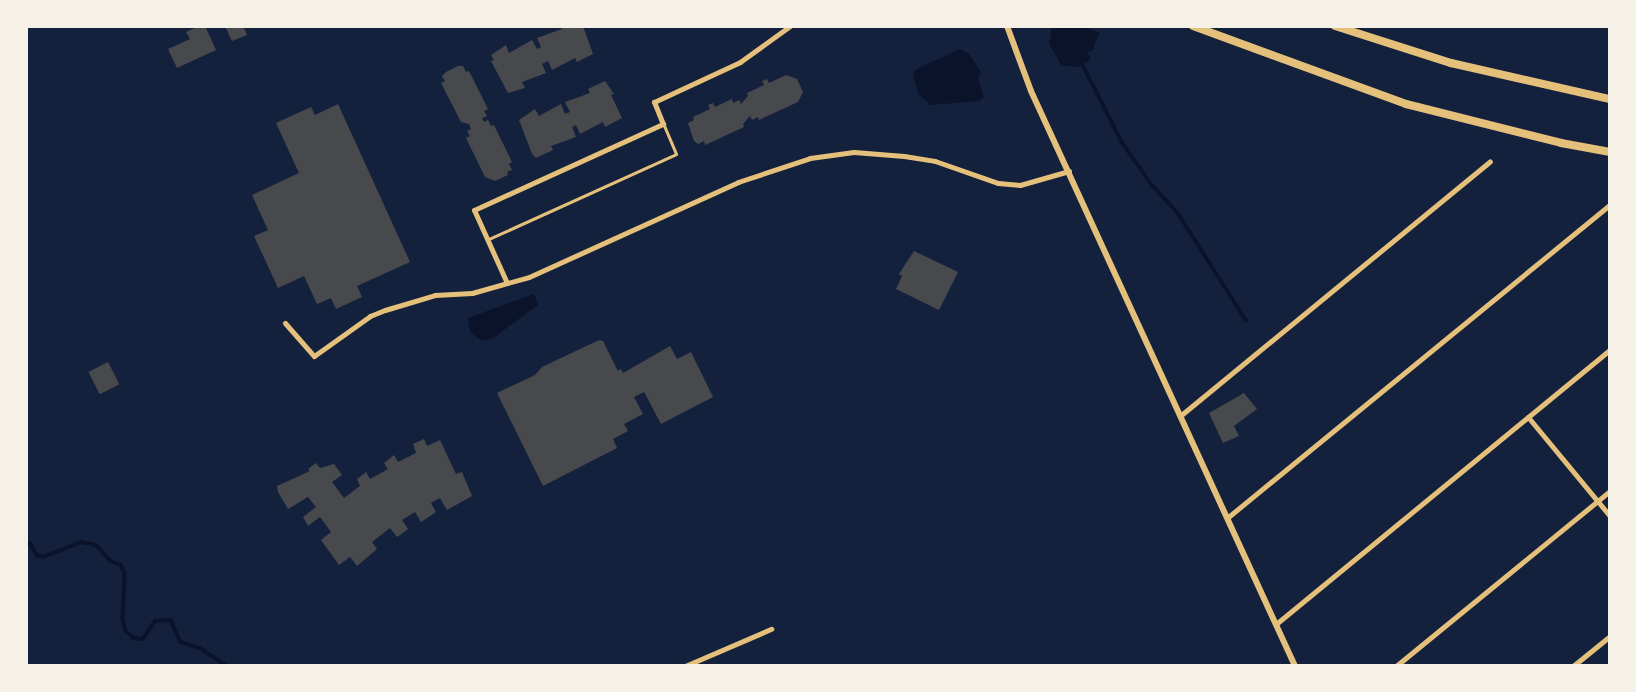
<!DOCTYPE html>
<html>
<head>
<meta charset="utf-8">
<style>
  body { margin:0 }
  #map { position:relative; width:1636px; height:692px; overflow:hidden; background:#14213d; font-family:Figtree,sans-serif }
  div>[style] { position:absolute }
  .water>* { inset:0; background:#0b132b }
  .stream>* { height:3.5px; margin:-1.75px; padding:0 1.75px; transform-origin:1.75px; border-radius:1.75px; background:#0b132b }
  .building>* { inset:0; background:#48494c; transform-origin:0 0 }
  .service>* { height:2.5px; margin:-1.25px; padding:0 1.25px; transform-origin:1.25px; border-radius:1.25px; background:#e5c07b }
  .minor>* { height:5px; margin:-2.5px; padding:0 2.5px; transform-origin:2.5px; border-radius:2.5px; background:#e5c07b }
  .tertiary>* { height:6px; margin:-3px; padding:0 3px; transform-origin:3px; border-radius:3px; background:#e5c07b }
  .primary>* { height:8px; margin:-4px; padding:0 4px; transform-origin:4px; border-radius:4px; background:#e5c07b }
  span { translate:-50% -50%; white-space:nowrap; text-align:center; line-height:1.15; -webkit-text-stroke:7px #f6f1e7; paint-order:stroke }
  .frame { position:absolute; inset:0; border:28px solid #f6f1e7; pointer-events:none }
</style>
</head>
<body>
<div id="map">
  <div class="water">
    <div style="clip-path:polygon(1052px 26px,1082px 26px,1100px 33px,1094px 45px,1095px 49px,1087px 52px,1091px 58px,1089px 61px,1078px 67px,1061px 65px,1049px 43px)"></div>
    <div style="clip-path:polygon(960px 49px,969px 54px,981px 72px,978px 79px,984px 97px,979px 101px,931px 105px,919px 95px,913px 76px,915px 70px)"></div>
    <div style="clip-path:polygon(534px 294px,538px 305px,493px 338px,482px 341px,470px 332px,468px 318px)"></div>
  </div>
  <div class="stream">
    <div style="left:1082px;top:63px;width:89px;rotate:63.1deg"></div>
    <div style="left:1122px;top:142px;width:52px;rotate:55.1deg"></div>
    <div style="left:1152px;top:185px;width:38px;rotate:47deg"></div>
    <div style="left:1178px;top:213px;width:127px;rotate:57.6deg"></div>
    <div style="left:26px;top:542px;width:4px;rotate:14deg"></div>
    <div style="left:30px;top:543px;width:14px;rotate:60deg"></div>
    <div style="left:37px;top:555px;width:6px;rotate:18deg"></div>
    <div style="left:43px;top:557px;width:42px;rotate:-21deg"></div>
    <div style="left:82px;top:542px;width:14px;rotate:12deg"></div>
    <div style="left:96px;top:545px;width:22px;rotate:47deg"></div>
    <div style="left:111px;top:561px;width:11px;rotate:22deg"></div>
    <div style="left:121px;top:565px;width:9px;rotate:63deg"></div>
    <div style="left:125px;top:573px;width:46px;rotate:92.5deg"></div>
    <div style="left:123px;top:619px;width:12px;rotate:76deg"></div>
    <div style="left:126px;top:631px;width:11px;rotate:41deg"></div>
    <div style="left:134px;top:638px;width:9px;rotate:6deg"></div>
    <div style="left:143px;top:639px;width:22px;rotate:-56deg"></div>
    <div style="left:155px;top:621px;width:16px;rotate:-4deg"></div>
    <div style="left:171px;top:620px;width:24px;rotate:66deg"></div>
    <div style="left:181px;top:642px;width:20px;rotate:18deg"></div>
    <div style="left:200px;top:648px;width:33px;rotate:33deg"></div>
  </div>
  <div class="building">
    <div style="clip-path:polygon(199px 26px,205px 26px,216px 50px,177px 68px,168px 49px,190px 39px,186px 32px)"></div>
    <div style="clip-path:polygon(225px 26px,243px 26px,247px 35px,232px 41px)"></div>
    <div style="clip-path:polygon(561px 26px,583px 26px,593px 54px,577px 62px,575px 58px,552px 70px,548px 61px,542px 64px,546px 73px,522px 82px,525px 88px,508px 93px,491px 61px,494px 60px,491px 55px,506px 45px,509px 53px,532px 40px,537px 49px,541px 47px,537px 38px,562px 29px)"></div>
    <div style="clip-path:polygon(458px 66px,463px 66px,466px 72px,469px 71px,488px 109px,484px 111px,487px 116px,482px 118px,484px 122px,488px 120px,491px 126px,494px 125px,512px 162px,509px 164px,512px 170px,507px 172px,508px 175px,495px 181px,485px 177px,466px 138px,470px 136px,467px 131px,471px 129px,469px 124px,461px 122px,441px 83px,445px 81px,442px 76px,446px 72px)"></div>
    <div style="clip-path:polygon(786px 75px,797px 79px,803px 92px,798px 102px,759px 120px,758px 117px,752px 120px,750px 116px,743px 124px,744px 127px,705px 145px,704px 141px,698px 144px,694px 141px,688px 123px,694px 120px,693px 117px,710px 109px,708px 105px,713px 103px,715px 107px,732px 99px,733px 103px,739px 100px,741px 104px,748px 96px,747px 93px,764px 85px,762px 81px,767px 79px,769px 83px)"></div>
    <div style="clip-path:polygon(605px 81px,614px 94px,611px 95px,622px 118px,605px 127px,603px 122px,580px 134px,576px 125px,572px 127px,576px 137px,551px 146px,553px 150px,536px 158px,532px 154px,519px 120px,535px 109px,539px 116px,561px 104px,565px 114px,570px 112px,565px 102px,590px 93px,588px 89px)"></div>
    <div style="clip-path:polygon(338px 104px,410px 262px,357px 286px,362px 297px,336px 309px,331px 298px,317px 304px,304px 276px,278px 288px,254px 236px,268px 230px,252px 195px,299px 173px,276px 123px,311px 107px,315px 115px)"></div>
    <div style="clip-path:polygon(914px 251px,958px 272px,939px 310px,896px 289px,902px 276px,899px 274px)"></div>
    <div style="clip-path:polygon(599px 340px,603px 341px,618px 371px,621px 369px,623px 373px,670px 346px,677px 359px,691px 352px,713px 397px,661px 424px,644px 392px,634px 397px,643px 414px,624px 424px,628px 431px,613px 439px,617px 448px,543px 486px,497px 393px,535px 375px,542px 367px)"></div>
    <div style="left:108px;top:362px;width:25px;height:22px;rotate:63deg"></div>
    <div style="clip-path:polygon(1244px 393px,1257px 409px,1234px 426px,1239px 436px,1223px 443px,1209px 413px)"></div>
    <div style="clip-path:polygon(424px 439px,427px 446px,440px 440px,456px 474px,462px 472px,472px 496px,447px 510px,440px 498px,431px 503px,436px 512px,421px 522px,415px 512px,402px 520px,408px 529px,400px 535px,397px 537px,390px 528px,372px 542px,377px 549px,357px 566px,350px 557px,339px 565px,321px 540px,331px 532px,320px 517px,308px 526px,307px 524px,303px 517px,316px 507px,308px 497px,288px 509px,278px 492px,277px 486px,310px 471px,308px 469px,316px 463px,320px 468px,334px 464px,342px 475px,332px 482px,344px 498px,360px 486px,357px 479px,366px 472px,370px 479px,388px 469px,384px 463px,394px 455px,398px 462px,416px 453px,413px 444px)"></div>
  </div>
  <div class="service">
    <div style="left:489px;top:239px;width:205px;rotate:-24.4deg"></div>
    <div style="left:676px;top:154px;width:33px;rotate:-113deg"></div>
  </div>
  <div class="minor">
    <div style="left:507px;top:283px;width:80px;rotate:-114.3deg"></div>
    <div style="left:474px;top:210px;width:208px;rotate:-24.5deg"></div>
    <div style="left:663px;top:124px;width:24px;rotate:-112deg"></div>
    <div style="left:654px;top:102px;width:95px;rotate:-24.9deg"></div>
    <div style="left:740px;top:62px;width:62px;rotate:-35.8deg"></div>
    <div style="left:285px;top:323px;width:44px;rotate:48.7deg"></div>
    <div style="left:314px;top:356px;width:69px;rotate:-35.5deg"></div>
    <div style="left:370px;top:316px;width:16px;rotate:-22deg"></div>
    <div style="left:385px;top:310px;width:52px;rotate:-16.7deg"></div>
    <div style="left:435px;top:295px;width:37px;rotate:-3deg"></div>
    <div style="left:472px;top:293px;width:59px;rotate:-15.7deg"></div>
    <div style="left:529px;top:277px;width:230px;rotate:-24.4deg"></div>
    <div style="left:738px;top:182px;width:76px;rotate:-18.4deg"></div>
    <div style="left:810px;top:158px;width:44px;rotate:-7.8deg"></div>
    <div style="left:854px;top:152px;width:50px;rotate:4.6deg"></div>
    <div style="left:904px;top:156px;width:31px;rotate:9deg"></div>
    <div style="left:935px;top:161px;width:67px;rotate:19.2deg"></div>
    <div style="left:998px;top:183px;width:22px;rotate:5deg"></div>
    <div style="left:1020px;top:185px;width:51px;rotate:-15.9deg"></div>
    <div style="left:1180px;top:416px;width:401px;rotate:-39.4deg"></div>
    <div style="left:1528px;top:417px;width:129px;rotate:50.4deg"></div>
    <div style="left:1227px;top:518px;width:495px;rotate:-39.3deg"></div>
    <div style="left:1276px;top:624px;width:432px;rotate:-39.4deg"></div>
    <div style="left:685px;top:666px;width:94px;rotate:-23.3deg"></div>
    <div style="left:1396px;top:666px;width:276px;rotate:-39.3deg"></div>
    <div style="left:1573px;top:666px;width:48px;rotate:-39deg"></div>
  </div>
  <div class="tertiary">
    <div style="left:1007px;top:26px;width:69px;rotate:69.7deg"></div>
    <div style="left:1031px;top:91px;width:633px;rotate:65.34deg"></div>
  </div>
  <div class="primary">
    <div style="left:1193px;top:26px;width:227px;rotate:20.1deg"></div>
    <div style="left:1406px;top:104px;width:160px;rotate:14.1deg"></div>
    <div style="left:1561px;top:143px;width:50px;rotate:10.4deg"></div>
    <div style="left:1335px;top:26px;width:122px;rotate:17.7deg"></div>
    <div style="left:1451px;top:63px;width:163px;rotate:12.8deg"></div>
  </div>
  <div class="frame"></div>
</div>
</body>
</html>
